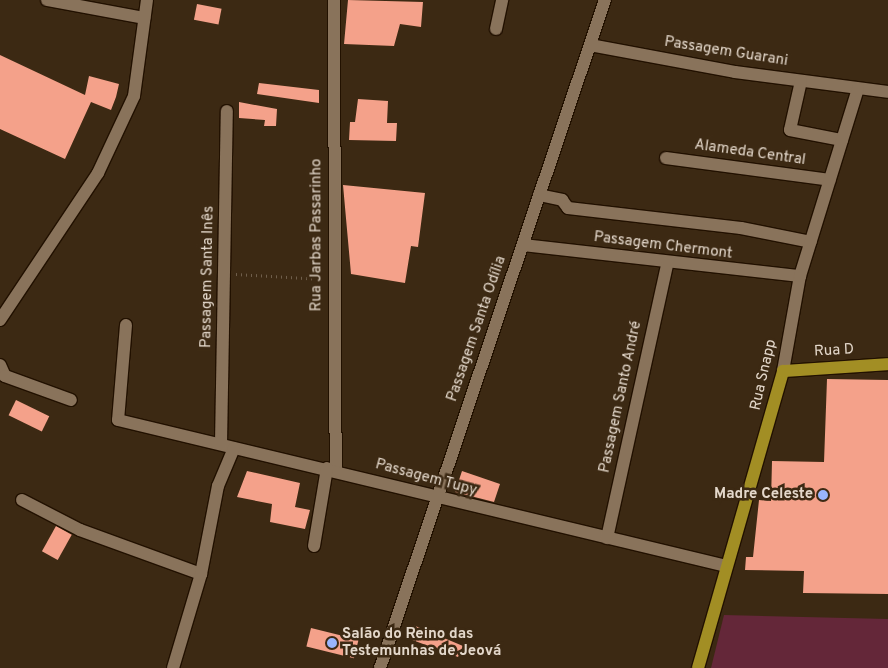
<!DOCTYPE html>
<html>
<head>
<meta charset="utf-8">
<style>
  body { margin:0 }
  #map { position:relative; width:888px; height:668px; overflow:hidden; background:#3c2913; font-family:Overpass,sans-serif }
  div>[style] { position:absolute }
  .green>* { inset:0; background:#642739 }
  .building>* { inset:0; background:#f4a18a; transform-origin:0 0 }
  .path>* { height:3px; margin-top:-1.5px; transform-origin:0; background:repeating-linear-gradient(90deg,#6f5e4b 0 1px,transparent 0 5px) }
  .roads { filter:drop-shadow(1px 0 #210) drop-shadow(-1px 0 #210) drop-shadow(0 1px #210) drop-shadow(0 -1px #210) }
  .minor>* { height:12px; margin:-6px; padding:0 6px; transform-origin:6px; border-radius:6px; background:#89735b }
  .major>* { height:12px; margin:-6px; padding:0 6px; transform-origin:6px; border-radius:6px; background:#a28e24 }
  .dots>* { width:14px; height:14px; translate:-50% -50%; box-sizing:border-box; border:2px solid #3c2913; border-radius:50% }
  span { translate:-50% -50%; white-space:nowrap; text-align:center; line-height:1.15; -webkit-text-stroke:5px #3c2913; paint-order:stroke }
  .street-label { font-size:15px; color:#e4d8cb }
  .poi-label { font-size:15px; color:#e4d8cb; font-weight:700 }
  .right { translate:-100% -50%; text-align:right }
  .left { translate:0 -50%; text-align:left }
</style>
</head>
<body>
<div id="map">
  <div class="green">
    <div style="clip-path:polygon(724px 615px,888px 619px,888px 668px,711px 668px)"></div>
  </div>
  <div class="building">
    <div style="clip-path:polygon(348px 0,423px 2px,421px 27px,400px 24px,394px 46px,344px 44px)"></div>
    <div style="left:197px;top:4px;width:25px;height:16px;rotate:11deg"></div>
    <div style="clip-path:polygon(0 55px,85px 95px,89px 76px,119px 84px,116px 97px,111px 110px,91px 102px,65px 159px,0 129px)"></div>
    <div style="clip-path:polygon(259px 83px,319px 90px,319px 103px,257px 94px)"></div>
    <div style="clip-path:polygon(358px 99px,388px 101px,387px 123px,397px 123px,396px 141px,349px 140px,350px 122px,355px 122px)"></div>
    <div style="clip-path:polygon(239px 102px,277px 109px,276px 126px,264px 126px,265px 120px,239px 118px)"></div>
    <div style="clip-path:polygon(343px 185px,425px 193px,418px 247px,411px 246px,405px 283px,351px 274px)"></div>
    <div style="clip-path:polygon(827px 379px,888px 380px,888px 594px,803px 593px,804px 571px,745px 570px,746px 557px,753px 557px,759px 500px,771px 501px,772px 461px,824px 462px)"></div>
    <div style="left:16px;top:400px;width:37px;height:17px;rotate:26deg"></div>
    <div style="clip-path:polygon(247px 471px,300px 483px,295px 507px,310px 510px,305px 529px,270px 522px,272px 504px,237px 497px)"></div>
    <div style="clip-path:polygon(462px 471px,500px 484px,494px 502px,455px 492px)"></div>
    <div style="left:56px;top:526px;width:18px;height:29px;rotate:29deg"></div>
    <div style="clip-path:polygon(413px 625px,463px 646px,458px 657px,407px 638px)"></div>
    <div style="left:311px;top:628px;width:49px;height:19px;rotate:14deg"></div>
  </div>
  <div class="path">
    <div style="left:236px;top:274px;width:86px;rotate:3.3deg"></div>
  </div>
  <div class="roads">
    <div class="minor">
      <div style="left:47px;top:0;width:99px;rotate:10.5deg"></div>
      <div style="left:334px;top:0;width:471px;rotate:89.8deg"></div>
      <div style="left:496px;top:29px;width:30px;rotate:-78deg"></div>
      <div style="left:590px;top:45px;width:147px;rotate:10.5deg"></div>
      <div style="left:735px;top:72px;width:154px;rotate:7.4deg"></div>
      <div style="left:801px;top:81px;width:50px;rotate:102.7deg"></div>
      <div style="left:790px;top:130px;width:53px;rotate:10.9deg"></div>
      <div style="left:666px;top:158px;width:165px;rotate:7.6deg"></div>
      <div style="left:539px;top:195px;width:24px;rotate:12deg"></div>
      <div style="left:562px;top:200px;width:10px;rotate:53deg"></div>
      <div style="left:568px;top:208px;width:174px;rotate:6.6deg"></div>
      <div style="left:741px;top:228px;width:71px;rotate:11.3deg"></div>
      <div style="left:523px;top:245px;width:279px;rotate:6.4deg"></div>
      <div style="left:0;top:320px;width:177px;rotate:-56.3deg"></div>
      <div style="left:98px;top:173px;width:85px;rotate:-64.9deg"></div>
      <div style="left:134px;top:96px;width:97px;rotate:-82.3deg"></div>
      <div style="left:126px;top:325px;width:95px;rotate:94.8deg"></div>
      <div style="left:118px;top:420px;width:625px;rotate:13.5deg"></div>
      <div style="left:0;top:365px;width:12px;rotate:66deg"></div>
      <div style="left:5px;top:376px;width:70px;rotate:20deg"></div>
      <div style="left:783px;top:371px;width:97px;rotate:-79.9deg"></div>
      <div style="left:800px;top:276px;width:196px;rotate:-72.8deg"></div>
      <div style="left:221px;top:444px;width:333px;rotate:-89deg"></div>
      <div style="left:22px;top:500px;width:65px;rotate:27.3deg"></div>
      <div style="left:80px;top:530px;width:129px;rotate:20deg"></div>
      <div style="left:607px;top:538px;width:280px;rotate:-77.6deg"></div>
      <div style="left:314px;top:546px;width:79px;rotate:-80.5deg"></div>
      <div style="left:173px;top:668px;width:98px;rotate:-73.4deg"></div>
      <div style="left:201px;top:574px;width:90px;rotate:-79.1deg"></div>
      <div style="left:218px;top:486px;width:41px;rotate:-67.2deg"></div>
      <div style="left:380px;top:668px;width:705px;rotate:-71.39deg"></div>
    </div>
    <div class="major">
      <div style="left:698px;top:668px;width:309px;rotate:-74deg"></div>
      <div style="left:783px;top:371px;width:105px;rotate:-3.8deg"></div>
    </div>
  </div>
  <div class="dots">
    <div style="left:823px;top:495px;background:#99b5fd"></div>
    <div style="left:332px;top:643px;background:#99b5fd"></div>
  </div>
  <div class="street-label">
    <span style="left:726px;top:52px;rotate:9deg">Passagem Guarani</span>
    <span style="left:750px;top:153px;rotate:8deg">Alameda Central</span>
    <span style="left:317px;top:235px;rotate:-90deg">Rua Jarbas Passarinho</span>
    <span style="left:663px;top:246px;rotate:7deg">Passagem Chermont</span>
    <span style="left:208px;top:277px;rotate:-89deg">Passagem Santa Inês</span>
    <span style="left:477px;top:329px;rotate:-71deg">Passagem Santa Odília</span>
    <span style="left:834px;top:351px;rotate:-3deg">Rua D</span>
    <span style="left:764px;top:375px;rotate:-77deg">Rua Snapp</span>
    <span style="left:621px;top:397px;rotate:-78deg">Passagem Santo André</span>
    <span style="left:426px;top:478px;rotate:15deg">Passagem Tupy</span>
  </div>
  <div class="poi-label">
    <span class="right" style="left:813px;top:495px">Madre Celeste</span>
    <span class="left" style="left:342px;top:643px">Salão do Reino das<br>Testemunhas de Jeová</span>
  </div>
</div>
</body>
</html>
